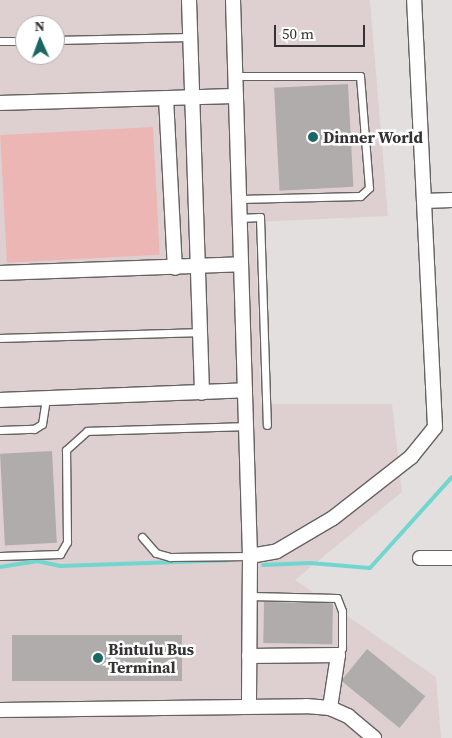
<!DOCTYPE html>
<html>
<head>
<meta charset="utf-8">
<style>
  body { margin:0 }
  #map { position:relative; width:452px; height:738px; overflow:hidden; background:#e4dfdf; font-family:"Source Serif 4",serif }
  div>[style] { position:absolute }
  .built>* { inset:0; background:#ded0d0 }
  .green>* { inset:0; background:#ecb6b4; transform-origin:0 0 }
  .stream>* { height:4px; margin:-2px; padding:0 2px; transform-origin:2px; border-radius:2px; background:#70d6cf }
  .building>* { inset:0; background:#b1acac; transform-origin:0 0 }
  .roads { filter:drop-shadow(1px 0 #666262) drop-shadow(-1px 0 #666262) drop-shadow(0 1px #666262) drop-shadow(0 -1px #666262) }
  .lane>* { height:7px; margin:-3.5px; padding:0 3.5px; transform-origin:3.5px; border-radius:3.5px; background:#fff }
  .street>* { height:14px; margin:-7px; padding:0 7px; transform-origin:7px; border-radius:7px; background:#fff }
  .dots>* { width:14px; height:14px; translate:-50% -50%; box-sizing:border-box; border:2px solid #fff; border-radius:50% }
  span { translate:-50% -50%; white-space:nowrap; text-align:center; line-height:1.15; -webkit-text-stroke:5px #fff; paint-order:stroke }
  .poi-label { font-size:16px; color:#343232; font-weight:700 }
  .left { translate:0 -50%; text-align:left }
  .north { position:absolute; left:15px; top:15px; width:50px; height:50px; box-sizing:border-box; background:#fff; border:1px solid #aeadad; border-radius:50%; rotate:358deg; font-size:14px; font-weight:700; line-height:20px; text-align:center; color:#343232 }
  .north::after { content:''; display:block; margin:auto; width:18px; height:22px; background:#1b6763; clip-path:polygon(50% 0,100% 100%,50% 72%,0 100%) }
  .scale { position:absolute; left:274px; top:25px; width:91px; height:22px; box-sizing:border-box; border:2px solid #343232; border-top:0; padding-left:6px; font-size:15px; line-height:18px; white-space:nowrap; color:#343232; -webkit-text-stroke:4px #fff; paint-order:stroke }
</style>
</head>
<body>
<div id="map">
  <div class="built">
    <div style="clip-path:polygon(evenodd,0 0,370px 0,388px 216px,255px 222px,261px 404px,392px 404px,402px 492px,295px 580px,436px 677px,441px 738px,0 738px,0 0,25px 25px,55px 25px,55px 55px,25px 55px,25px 25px)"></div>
  </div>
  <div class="green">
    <div style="left:153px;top:127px;width:128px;height:153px;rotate:87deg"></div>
  </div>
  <div class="stream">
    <div style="left:263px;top:565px;width:47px;rotate:-2.4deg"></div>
    <div style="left:310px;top:563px;width:60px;rotate:4.8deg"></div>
    <div style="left:370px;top:568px;width:122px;rotate:-48deg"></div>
    <div style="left:0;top:567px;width:37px;rotate:-9deg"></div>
    <div style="left:37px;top:561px;width:24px;rotate:12deg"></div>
    <div style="left:60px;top:566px;width:168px;rotate:-2deg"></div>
  </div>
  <div class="building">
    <div style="left:348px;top:84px;width:103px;height:74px;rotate:87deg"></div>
    <div style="left:52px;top:451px;width:92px;height:52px;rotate:87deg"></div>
    <div style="left:264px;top:602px;width:69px;height:41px;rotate:1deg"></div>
    <div style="left:12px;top:635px;width:170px;height:46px"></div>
    <div style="left:367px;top:649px;width:75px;height:41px;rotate:39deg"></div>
  </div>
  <div class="roads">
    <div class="lane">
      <div style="left:55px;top:40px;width:135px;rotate:-1.3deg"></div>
      <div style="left:0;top:41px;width:25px"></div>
      <div style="left:236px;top:76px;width:124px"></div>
      <div style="left:360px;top:76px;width:112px;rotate:85.4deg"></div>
      <div style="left:369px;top:188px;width:12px;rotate:138deg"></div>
      <div style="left:360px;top:196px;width:121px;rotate:178.6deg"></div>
      <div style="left:240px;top:218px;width:20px;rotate:-3deg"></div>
      <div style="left:260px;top:217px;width:208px;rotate:88.1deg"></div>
      <div style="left:0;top:338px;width:200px;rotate:-1.7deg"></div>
      <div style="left:0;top:430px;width:34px;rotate:-2deg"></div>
      <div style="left:34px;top:429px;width:9px;rotate:-32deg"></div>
      <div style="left:42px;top:424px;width:25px;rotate:-81deg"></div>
      <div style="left:142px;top:537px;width:21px;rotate:49deg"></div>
      <div style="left:156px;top:553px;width:15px;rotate:16deg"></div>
      <div style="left:170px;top:557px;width:80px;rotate:-0.7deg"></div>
      <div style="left:0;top:556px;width:60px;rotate:-1.9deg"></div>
      <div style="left:60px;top:554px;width:14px;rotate:-60deg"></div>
      <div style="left:67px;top:542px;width:92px;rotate:-90.6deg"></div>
      <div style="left:66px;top:450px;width:28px;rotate:-42deg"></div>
      <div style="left:87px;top:431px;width:159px;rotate:-1.8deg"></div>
      <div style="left:250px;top:596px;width:87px;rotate:1.3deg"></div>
      <div style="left:337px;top:598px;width:14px;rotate:69deg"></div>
      <div style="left:342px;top:611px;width:37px;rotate:90deg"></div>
      <div style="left:342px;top:648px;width:8px;rotate:120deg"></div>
    </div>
    <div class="street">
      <div style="left:189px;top:0;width:393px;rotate:88.1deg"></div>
      <div style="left:233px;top:0;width:556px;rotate:88.25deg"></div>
      <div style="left:250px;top:556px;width:148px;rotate:90.4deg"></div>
      <div style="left:166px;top:98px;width:170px;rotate:87deg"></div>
      <div style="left:0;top:103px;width:236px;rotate:-1.7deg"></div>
      <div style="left:424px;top:201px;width:28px;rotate:-2deg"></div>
      <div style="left:0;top:273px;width:241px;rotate:-2.1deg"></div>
      <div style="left:0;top:400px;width:245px;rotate:-2.3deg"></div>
      <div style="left:250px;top:556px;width:27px;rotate:-10deg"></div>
      <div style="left:277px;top:551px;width:65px;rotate:-30.5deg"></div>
      <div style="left:333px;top:518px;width:99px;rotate:-38deg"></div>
      <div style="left:411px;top:457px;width:38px;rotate:-51deg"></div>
      <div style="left:435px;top:427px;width:428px;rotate:-92.8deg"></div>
      <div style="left:420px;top:558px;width:32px"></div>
      <div style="left:249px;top:656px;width:89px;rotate:-0.6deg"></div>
      <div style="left:338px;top:655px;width:54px;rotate:98.6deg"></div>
      <div style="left:0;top:710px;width:306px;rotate:-0.7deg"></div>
      <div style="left:306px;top:706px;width:24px;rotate:5deg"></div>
      <div style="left:330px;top:708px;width:20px;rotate:24deg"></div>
      <div style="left:348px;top:716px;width:34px;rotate:40deg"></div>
    </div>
  </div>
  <div class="dots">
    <div style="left:313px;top:137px;background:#1b6763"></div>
    <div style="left:98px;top:658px;background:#1b6763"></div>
  </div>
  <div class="poi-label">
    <span class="left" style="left:323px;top:137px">Dinner World</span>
    <span class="left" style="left:108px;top:658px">Bintulu Bus<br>Terminal</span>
  </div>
  <div class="north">N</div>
  <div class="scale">50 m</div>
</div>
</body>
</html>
